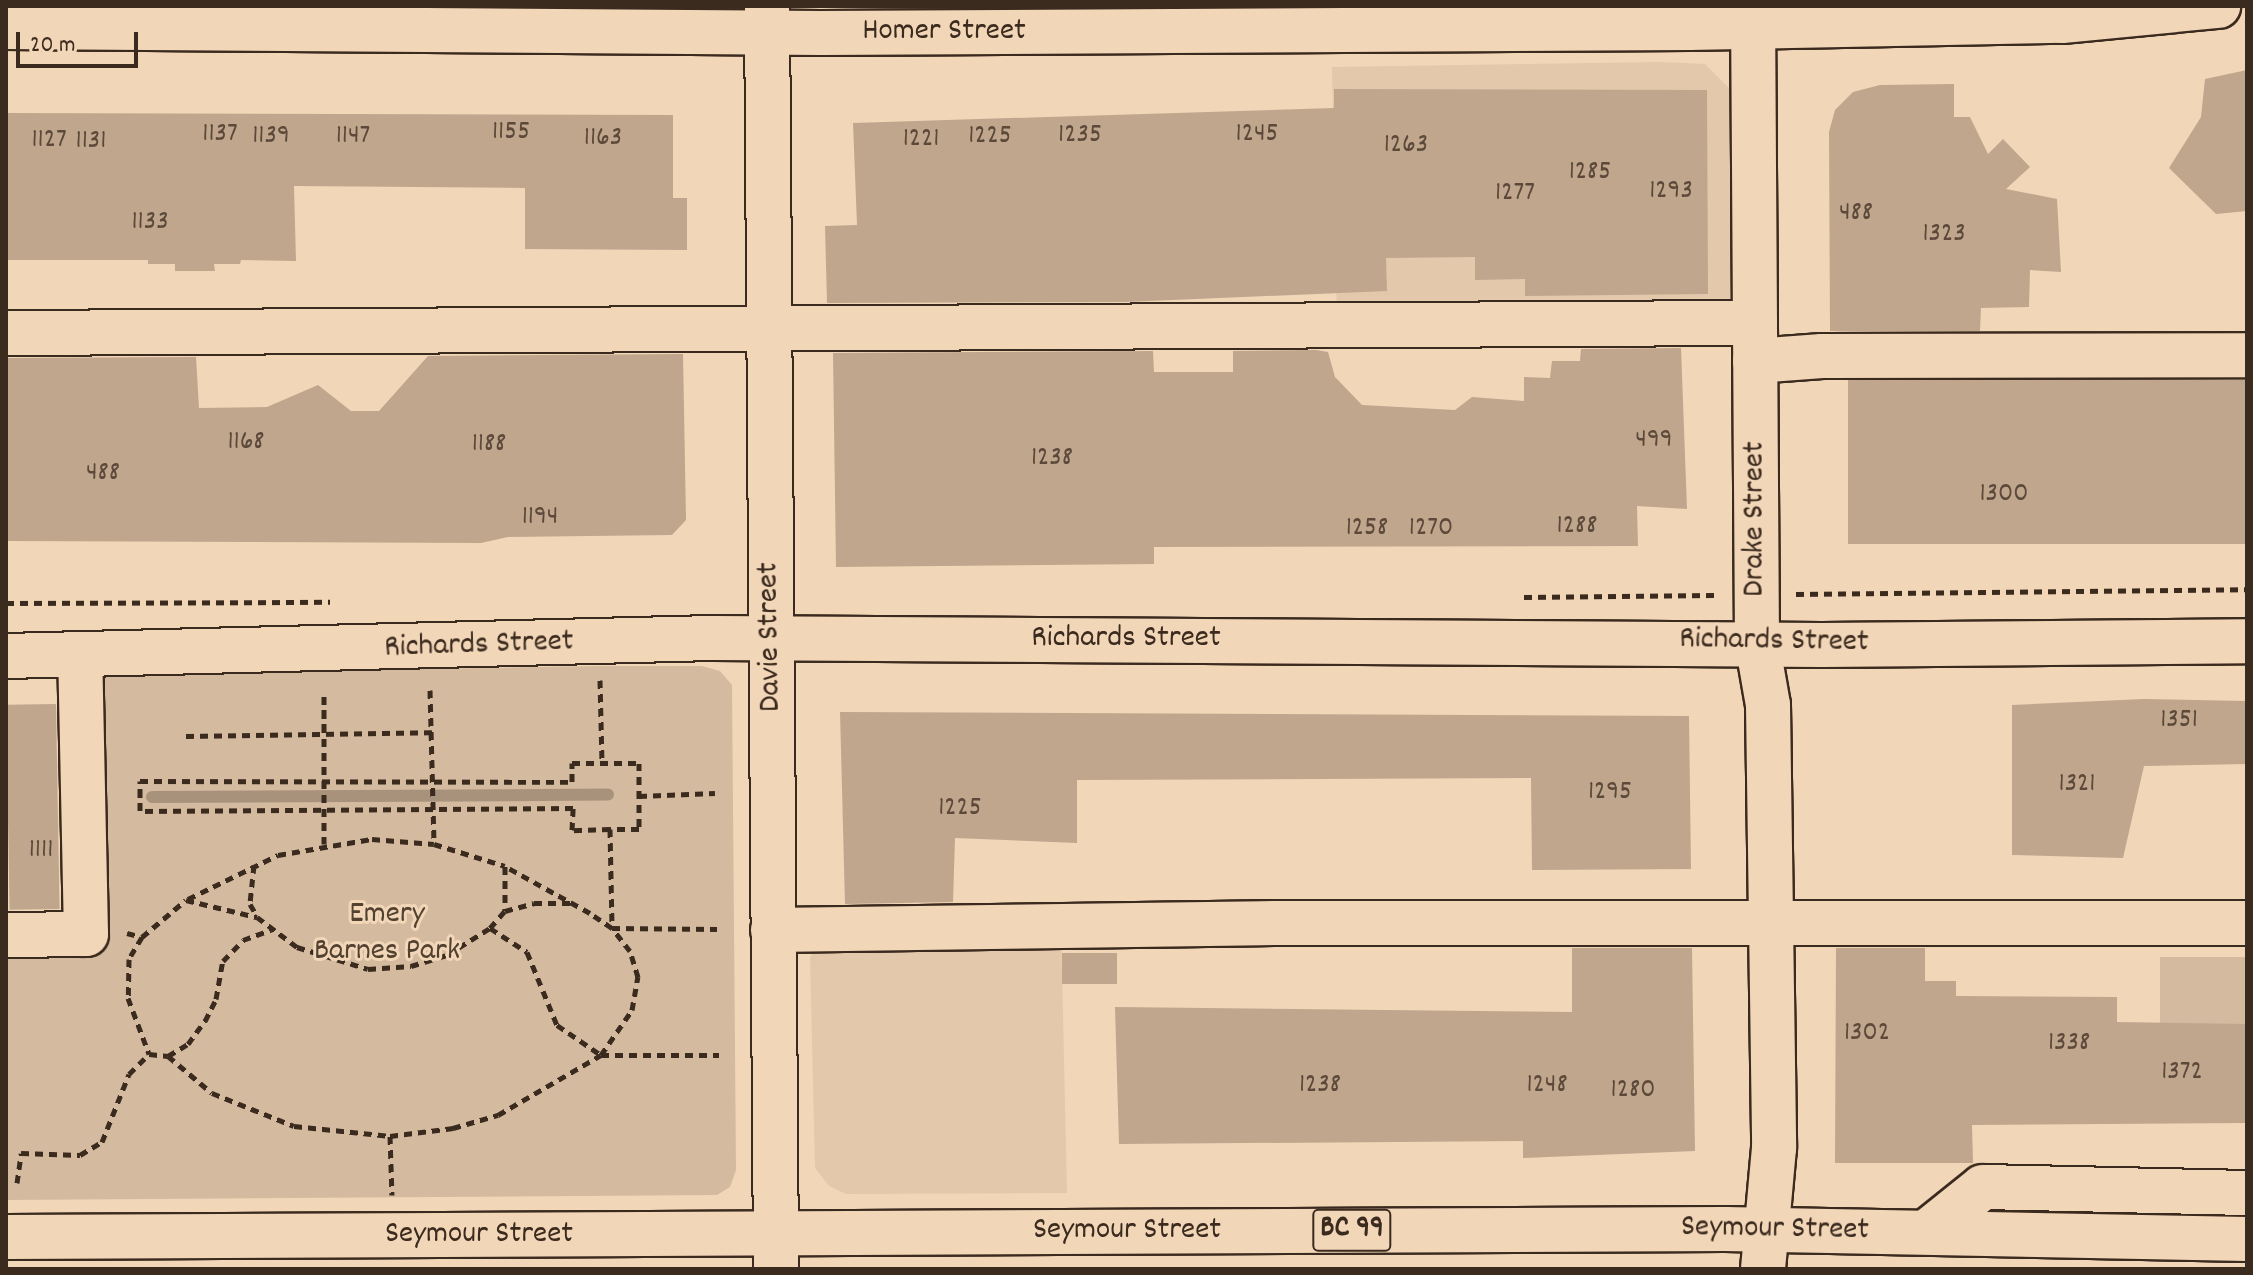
<!DOCTYPE html>
<html>
<head>
<meta charset="utf-8">
<style>
  body { margin:0 }
  #map { position:relative; width:2253px; height:1275px; overflow:hidden; background:#f2d6b8; font-family:Dekko,sans-serif }
  div>[style] { position:absolute }
  .built>* { inset:0; background:#e3c8ab }
  .green>* { inset:0; background:#d4ba9f; transform-origin:0 0 }
  .stream>* { height:12px; margin:-6px; padding:0 6px; transform-origin:6px; border-radius:6px; background:#a9927c }
  .building>* { inset:0; background:#bfa68d; transform-origin:0 0 }
  .path>* { height:5px; margin-top:-2.5px; transform-origin:0; background:repeating-linear-gradient(90deg,#3b2a1e 0 8px,transparent 0 14px) }
  .roads { filter:drop-shadow(2px 0 #3b2a1e) drop-shadow(-2px 0 #3b2a1e) drop-shadow(0 2px #3b2a1e) drop-shadow(0 -2px #3b2a1e) }
  .minor>* { height:44px; margin:-22px; padding:0 22px; transform-origin:22px; border-radius:22px; background:#f2d6b8 }
  .major>* { height:44px; margin:-22px; padding:0 22px; transform-origin:22px; border-radius:22px; background:#f2d6b8 }
  .highway>* { height:44px; margin:-22px; padding:0 22px; transform-origin:22px; border-radius:22px; background:#f2d6b8 }
  span { translate:-50% -50%; white-space:nowrap; text-align:center; line-height:1.15; -webkit-text-stroke:6px #f2d6b8; paint-order:stroke }
  .number-label { font-size:28px; color:#5c493a }
  .number-label span { -webkit-text-stroke-width:0 }
  .shield-label span { padding:2px 6px; background:#f2d6b8; border:2px solid; border-radius:6px; -webkit-text-stroke-width:0 }
  .shield-label { font-size:30px; color:#3b2a1e; font-weight:700 }
  .street-label { font-size:32px; color:#3b2a1e }
  .park-label { font-size:32px; color:#524031 }
  .frame { position:absolute; inset:0; border:8px solid #3b2a1e; pointer-events:none }
  .scale { position:absolute; left:16px; top:32px; width:122px; height:36px; box-sizing:border-box; border:4px solid #3b2a1e; border-top:0; padding-left:10px; font-size:24px; line-height:28px; white-space:nowrap; color:#3b2a1e; -webkit-text-stroke:6px #f2d6b8; paint-order:stroke }
</style>
</head>
<body>
<div id="map">
  <div class="built">
    <div style="clip-path:polygon(1661px 62px,1705px 64px,1730px 89px,1732px 322px,1337px 323px,1332px 67px)"></div>
    <div style="clip-path:polygon(1061px 926px,1067px 1193px,846px 1194px,829px 1186px,815px 1168px,810px 957px,815px 950px)"></div>
  </div>
  <div class="green">
    <div style="clip-path:polygon(598px 666px,702px 666px,720px 671px,732px 685px,736px 1170px,730px 1187px,717px 1195px,6px 1200px,6px 935px,86px 934px,80px 675px)"></div>
    <div style="left:2247px;top:957px;width:67px;height:87px;rotate:90deg"></div>
  </div>
  <div class="stream">
    <div style="left:152px;top:797px;width:456px;rotate:-0.3deg"></div>
  </div>
  <div class="building">
    <div style="clip-path:polygon(2247px 70px,2247px 211px,2216px 214px,2169px 168px,2201px 117px,2205px 79px)"></div>
    <div style="clip-path:polygon(1954px 84px,1954px 117px,1970px 117px,1988px 154px,2003px 139px,2030px 167px,2006px 189px,2057px 199px,2061px 272px,2030px 270px,2029px 307px,1981px 308px,1980px 331px,1830px 331px,1829px 132px,1835px 110px,1853px 92px,1880px 85px)"></div>
    <div style="clip-path:polygon(1334px 89px,1707px 90px,1708px 294px,1525px 296px,1525px 279px,1475px 280px,1475px 257px,1386px 258px,1387px 291px,1125px 302px,827px 303px,825px 226px,857px 225px,853px 123px,1334px 108px)"></div>
    <div style="clip-path:polygon(6px 113px,673px 115px,673px 198px,687px 198px,687px 250px,525px 249px,525px 188px,294px 186px,296px 261px,241px 260px,240px 264px,214px 264px,215px 271px,175px 271px,175px 264px,148px 264px,148px 260px,6px 260px)"></div>
    <div style="clip-path:polygon(1681px 348px,1687px 509px,1637px 506px,1638px 546px,1154px 547px,1154px 564px,836px 567px,833px 353px,1153px 351px,1154px 372px,1233px 372px,1233px 351px,1316px 350px,1328px 352px,1335px 377px,1362px 405px,1455px 410px,1472px 397px,1524px 401px,1524px 377px,1550px 378px,1552px 361px,1580px 361px,1581px 349px)"></div>
    <div style="clip-path:polygon(683px 354px,686px 520px,672px 535px,508px 537px,481px 543px,6px 541px,6px 358px,196px 357px,199px 408px,267px 407px,318px 385px,351px 411px,379px 411px,428px 356px)"></div>
    <div style="left:2247px;top:380px;width:164px;height:399px;rotate:90deg"></div>
    <div style="clip-path:polygon(2144px 699px,2247px 701px,2247px 764px,2144px 766px,2123px 858px,2012px 855px,2012px 705px)"></div>
    <div style="left:56px;top:704px;width:205px;height:50px;rotate:89deg"></div>
    <div style="clip-path:polygon(840px 712px,1689px 716px,1691px 869px,1532px 870px,1531px 778px,1077px 780px,1077px 843px,955px 838px,953px 902px,845px 904px)"></div>
    <div style="clip-path:polygon(1572px 948px,1692px 948px,1695px 1151px,1523px 1158px,1523px 1141px,1119px 1144px,1115px 1007px,1572px 1012px)"></div>
    <div style="clip-path:polygon(1836px 948px,1925px 948px,1925px 981px,1956px 981px,1956px 996px,2117px 997px,2117px 1022px,2247px 1024px,2247px 1123px,1972px 1125px,1973px 1163px,1835px 1163px)"></div>
    <div style="left:1062px;top:953px;width:55px;height:31px"></div>
  </div>
  <div class="path">
    <div style="left:1796px;top:594px;width:451px;rotate:-0.6deg"></div>
    <div style="left:1524px;top:597px;width:190px;rotate:-0.6deg"></div>
    <div style="left:6px;top:603px;width:324px;rotate:-0.2deg"></div>
    <div style="left:600px;top:680px;width:83px;rotate:88.6deg"></div>
    <div style="left:430px;top:690px;width:154px;rotate:88.5deg"></div>
    <div style="left:186px;top:736px;width:246px;rotate:-0.9deg"></div>
    <div style="left:639px;top:796px;width:76px;rotate:-2.3deg"></div>
    <div style="left:610px;top:829px;width:38px;rotate:178deg"></div>
    <div style="left:572px;top:830px;width:22px;rotate:-87deg"></div>
    <div style="left:573px;top:808px;width:433px;rotate:179.6deg"></div>
    <div style="left:140px;top:811px;width:30px;rotate:-90deg"></div>
    <div style="left:140px;top:781px;width:432px;rotate:0.1deg"></div>
    <div style="left:572px;top:782px;width:19px;rotate:-90deg"></div>
    <div style="left:572px;top:763px;width:67px"></div>
    <div style="left:639px;top:763px;width:66px;rotate:90deg"></div>
    <div style="left:639px;top:829px;width:29px;rotate:180deg"></div>
    <div style="left:610px;top:829px;width:99px;rotate:88.8deg"></div>
    <div style="left:612px;top:928px;width:105px;rotate:0.5deg"></div>
    <div style="left:324px;top:844px;width:152px;rotate:-90deg"></div>
    <div style="left:254px;top:865px;width:39px;rotate:96deg"></div>
    <div style="left:250px;top:904px;width:14px;rotate:60deg"></div>
    <div style="left:188px;top:899px;width:100px;rotate:-26.1deg"></div>
    <div style="left:278px;top:855px;width:95px;rotate:-9.7deg"></div>
    <div style="left:372px;top:839px;width:62px;rotate:4.6deg"></div>
    <div style="left:434px;top:844px;width:74px;rotate:17.2deg"></div>
    <div style="left:505px;top:866px;width:45px;rotate:90deg"></div>
    <div style="left:490px;top:928px;width:44px;rotate:33deg"></div>
    <div style="left:527px;top:952px;width:79px;rotate:67.7deg"></div>
    <div style="left:557px;top:1025px;width:53px;rotate:34.3deg"></div>
    <div style="left:601px;top:1055px;width:118px"></div>
    <div style="left:127px;top:933px;width:16px;rotate:15deg"></div>
    <div style="left:142px;top:937px;width:57px;rotate:-40.1deg"></div>
    <div style="left:186px;top:900px;width:73px;rotate:13.5deg"></div>
    <div style="left:257px;top:917px;width:50px;rotate:36.9deg"></div>
    <div style="left:297px;top:947px;width:74px;rotate:17.2deg"></div>
    <div style="left:368px;top:969px;width:43px;rotate:-4deg"></div>
    <div style="left:411px;top:966px;width:38px;rotate:-17deg"></div>
    <div style="left:447px;top:955px;width:51px;rotate:-32.1deg"></div>
    <div style="left:490px;top:928px;width:23px;rotate:-49deg"></div>
    <div style="left:505px;top:911px;width:30px;rotate:-15deg"></div>
    <div style="left:534px;top:903px;width:39px"></div>
    <div style="left:142px;top:937px;width:26px;rotate:121deg"></div>
    <div style="left:129px;top:959px;width:39px;rotate:91deg"></div>
    <div style="left:128px;top:998px;width:60px;rotate:69.4deg"></div>
    <div style="left:168px;top:1056px;width:23px;rotate:-31deg"></div>
    <div style="left:188px;top:1044px;width:29px;rotate:-54deg"></div>
    <div style="left:205px;top:1021px;width:25px;rotate:-63deg"></div>
    <div style="left:216px;top:999px;width:39px;rotate:-80deg"></div>
    <div style="left:223px;top:961px;width:29px;rotate:-46deg"></div>
    <div style="left:243px;top:940px;width:30px;rotate:-20deg"></div>
    <div style="left:390px;top:1136px;width:59px;rotate:88.1deg"></div>
    <div style="left:17px;top:1183px;width:30px;rotate:-82deg"></div>
    <div style="left:21px;top:1153px;width:59px;rotate:1.9deg"></div>
    <div style="left:80px;top:1155px;width:26px;rotate:-31deg"></div>
    <div style="left:102px;top:1142px;width:73px;rotate:-68.3deg"></div>
    <div style="left:129px;top:1074px;width:28px;rotate:-45deg"></div>
    <div style="left:149px;top:1054px;width:19px;rotate:6deg"></div>
    <div style="left:168px;top:1056px;width:57px;rotate:40.1deg"></div>
    <div style="left:212px;top:1093px;width:88px;rotate:21.9deg"></div>
    <div style="left:294px;top:1126px;width:97px;rotate:5.9deg"></div>
    <div style="left:390px;top:1136px;width:64px;rotate:-7.2deg"></div>
    <div style="left:453px;top:1128px;width:47px;rotate:-16.1deg"></div>
    <div style="left:498px;top:1115px;width:119px;rotate:-30.2deg"></div>
    <div style="left:601px;top:1055px;width:55px;rotate:-55.4deg"></div>
    <div style="left:632px;top:1010px;width:34px;rotate:-80deg"></div>
    <div style="left:638px;top:977px;width:27px;rotate:-107deg"></div>
    <div style="left:630px;top:951px;width:29px;rotate:-128deg"></div>
    <div style="left:612px;top:928px;width:27px;rotate:-146deg"></div>
    <div style="left:590px;top:913px;width:97px;rotate:-151.1deg"></div>
  </div>
  <div class="roads">
    <div class="minor">
      <div style="left:1753px;top:6px;width:636px;rotate:89.64deg"></div>
      <div style="left:1757px;top:642px;width:64px;rotate:80.1deg"></div>
      <div style="left:1768px;top:705px;width:443px;rotate:89.2deg"></div>
      <div style="left:1774px;top:1148px;width:121px;rotate:95.2deg"></div>
      <div style="left:6px;top:27px;width:815px;rotate:0.42deg"></div>
      <div style="left:821px;top:33px;width:868px;rotate:-0.33deg"></div>
      <div style="left:1689px;top:28px;width:373px;rotate:-1.1deg"></div>
      <div style="left:2062px;top:21px;width:157px;rotate:-5.5deg"></div>
      <div style="left:6px;top:333px;width:1749px;rotate:-0.33deg"></div>
      <div style="left:1755px;top:361px;width:67px;rotate:-4.3deg"></div>
      <div style="left:1822px;top:356px;width:425px;rotate:-0.1deg"></div>
      <div style="left:6px;top:656px;width:708px;rotate:-1.46deg"></div>
      <div style="left:714px;top:638px;width:1108px;rotate:0.36deg"></div>
      <div style="left:1822px;top:645px;width:425px;rotate:-0.5deg"></div>
      <div style="left:773px;top:930px;width:501px;rotate:-0.8deg"></div>
      <div style="left:1274px;top:923px;width:973px"></div>
      <div style="left:6px;top:935px;width:80px;rotate:-0.7deg"></div>
      <div style="left:86px;top:934px;width:277px;rotate:-91.2deg"></div>
    </div>
    <div class="major">
      <div style="left:767px;top:6px;width:1263px;rotate:89.59deg"></div>
    </div>
    <div class="highway">
      <div style="left:1928px;top:1231px;width:70px;rotate:-38.7deg"></div>
      <div style="left:1983px;top:1187px;width:264px;rotate:1.3deg"></div>
      <div style="left:6px;top:1237px;width:1719px;rotate:-0.27deg"></div>
      <div style="left:1725px;top:1229px;width:522px;rotate:1.1deg"></div>
    </div>
  </div>
  <div class="number-label">
    <span style="left:511px;top:133px">1155</span>
    <span style="left:220px;top:135px">1137</span>
    <span style="left:1257px;top:135px">1245</span>
    <span style="left:1080px;top:136px">1235</span>
    <span style="left:271px;top:137px">1139</span>
    <span style="left:353px;top:137px">1147</span>
    <span style="left:990px;top:137px">1225</span>
    <span style="left:603px;top:139px">1163</span>
    <span style="left:921px;top:140px">1221</span>
    <span style="left:49px;top:141px">1127</span>
    <span style="left:91px;top:142px">1131</span>
    <span style="left:1406px;top:146px">1263</span>
    <span style="left:1590px;top:173px">1285</span>
    <span style="left:1671px;top:192px">1293</span>
    <span style="left:1515px;top:194px">1277</span>
    <span style="left:1856px;top:214px">488</span>
    <span style="left:150px;top:223px">1133</span>
    <span style="left:1944px;top:235px">1323</span>
    <span style="left:1654px;top:441px">499</span>
    <span style="left:246px;top:443px">1168</span>
    <span style="left:489px;top:445px">1188</span>
    <span style="left:1052px;top:459px">1238</span>
    <span style="left:103px;top:474px">488</span>
    <span style="left:2004px;top:495px">1300</span>
    <span style="left:540px;top:518px">1194</span>
    <span style="left:1577px;top:527px">1288</span>
    <span style="left:1367px;top:529px">1258</span>
    <span style="left:1431px;top:529px">1270</span>
    <span style="left:2179px;top:721px">1351</span>
    <span style="left:2077px;top:785px">1321</span>
    <span style="left:1610px;top:793px">1295</span>
    <span style="left:960px;top:809px">1225</span>
    <span style="left:41px;top:851px">1111</span>
    <span style="left:1867px;top:1034px">1302</span>
    <span style="left:2069px;top:1044px">1338</span>
    <span style="left:2182px;top:1073px">1372</span>
    <span style="left:1320px;top:1086px">1238</span>
    <span style="left:1547px;top:1086px">1248</span>
    <span style="left:1633px;top:1091px">1280</span>
  </div>
  <div class="shield-label">
    <span style="left:1352px;top:1230px">BC 99</span>
  </div>
  <div class="street-label">
    <span style="left:944px;top:32px">Homer Street</span>
    <span style="left:1756px;top:519px;rotate:-90deg">Drake Street</span>
    <span style="left:771px;top:637px;rotate:-91deg">Davie Street</span>
    <span style="left:1126px;top:639px">Richards Street</span>
    <span style="left:1774px;top:642px;rotate:1deg">Richards Street</span>
    <span style="left:479px;top:646px;rotate:-2deg">Richards Street</span>
    <span style="left:1775px;top:1230px;rotate:1deg">Seymour Street</span>
    <span style="left:1127px;top:1231px">Seymour Street</span>
    <span style="left:479px;top:1235px">Seymour Street</span>
  </div>
  <div class="park-label">
    <span style="left:387px;top:934px">Emery<br>Barnes Park</span>
  </div>
  <div class="frame"></div>
  <div class="scale">20 m</div>
</div>
</body>
</html>
